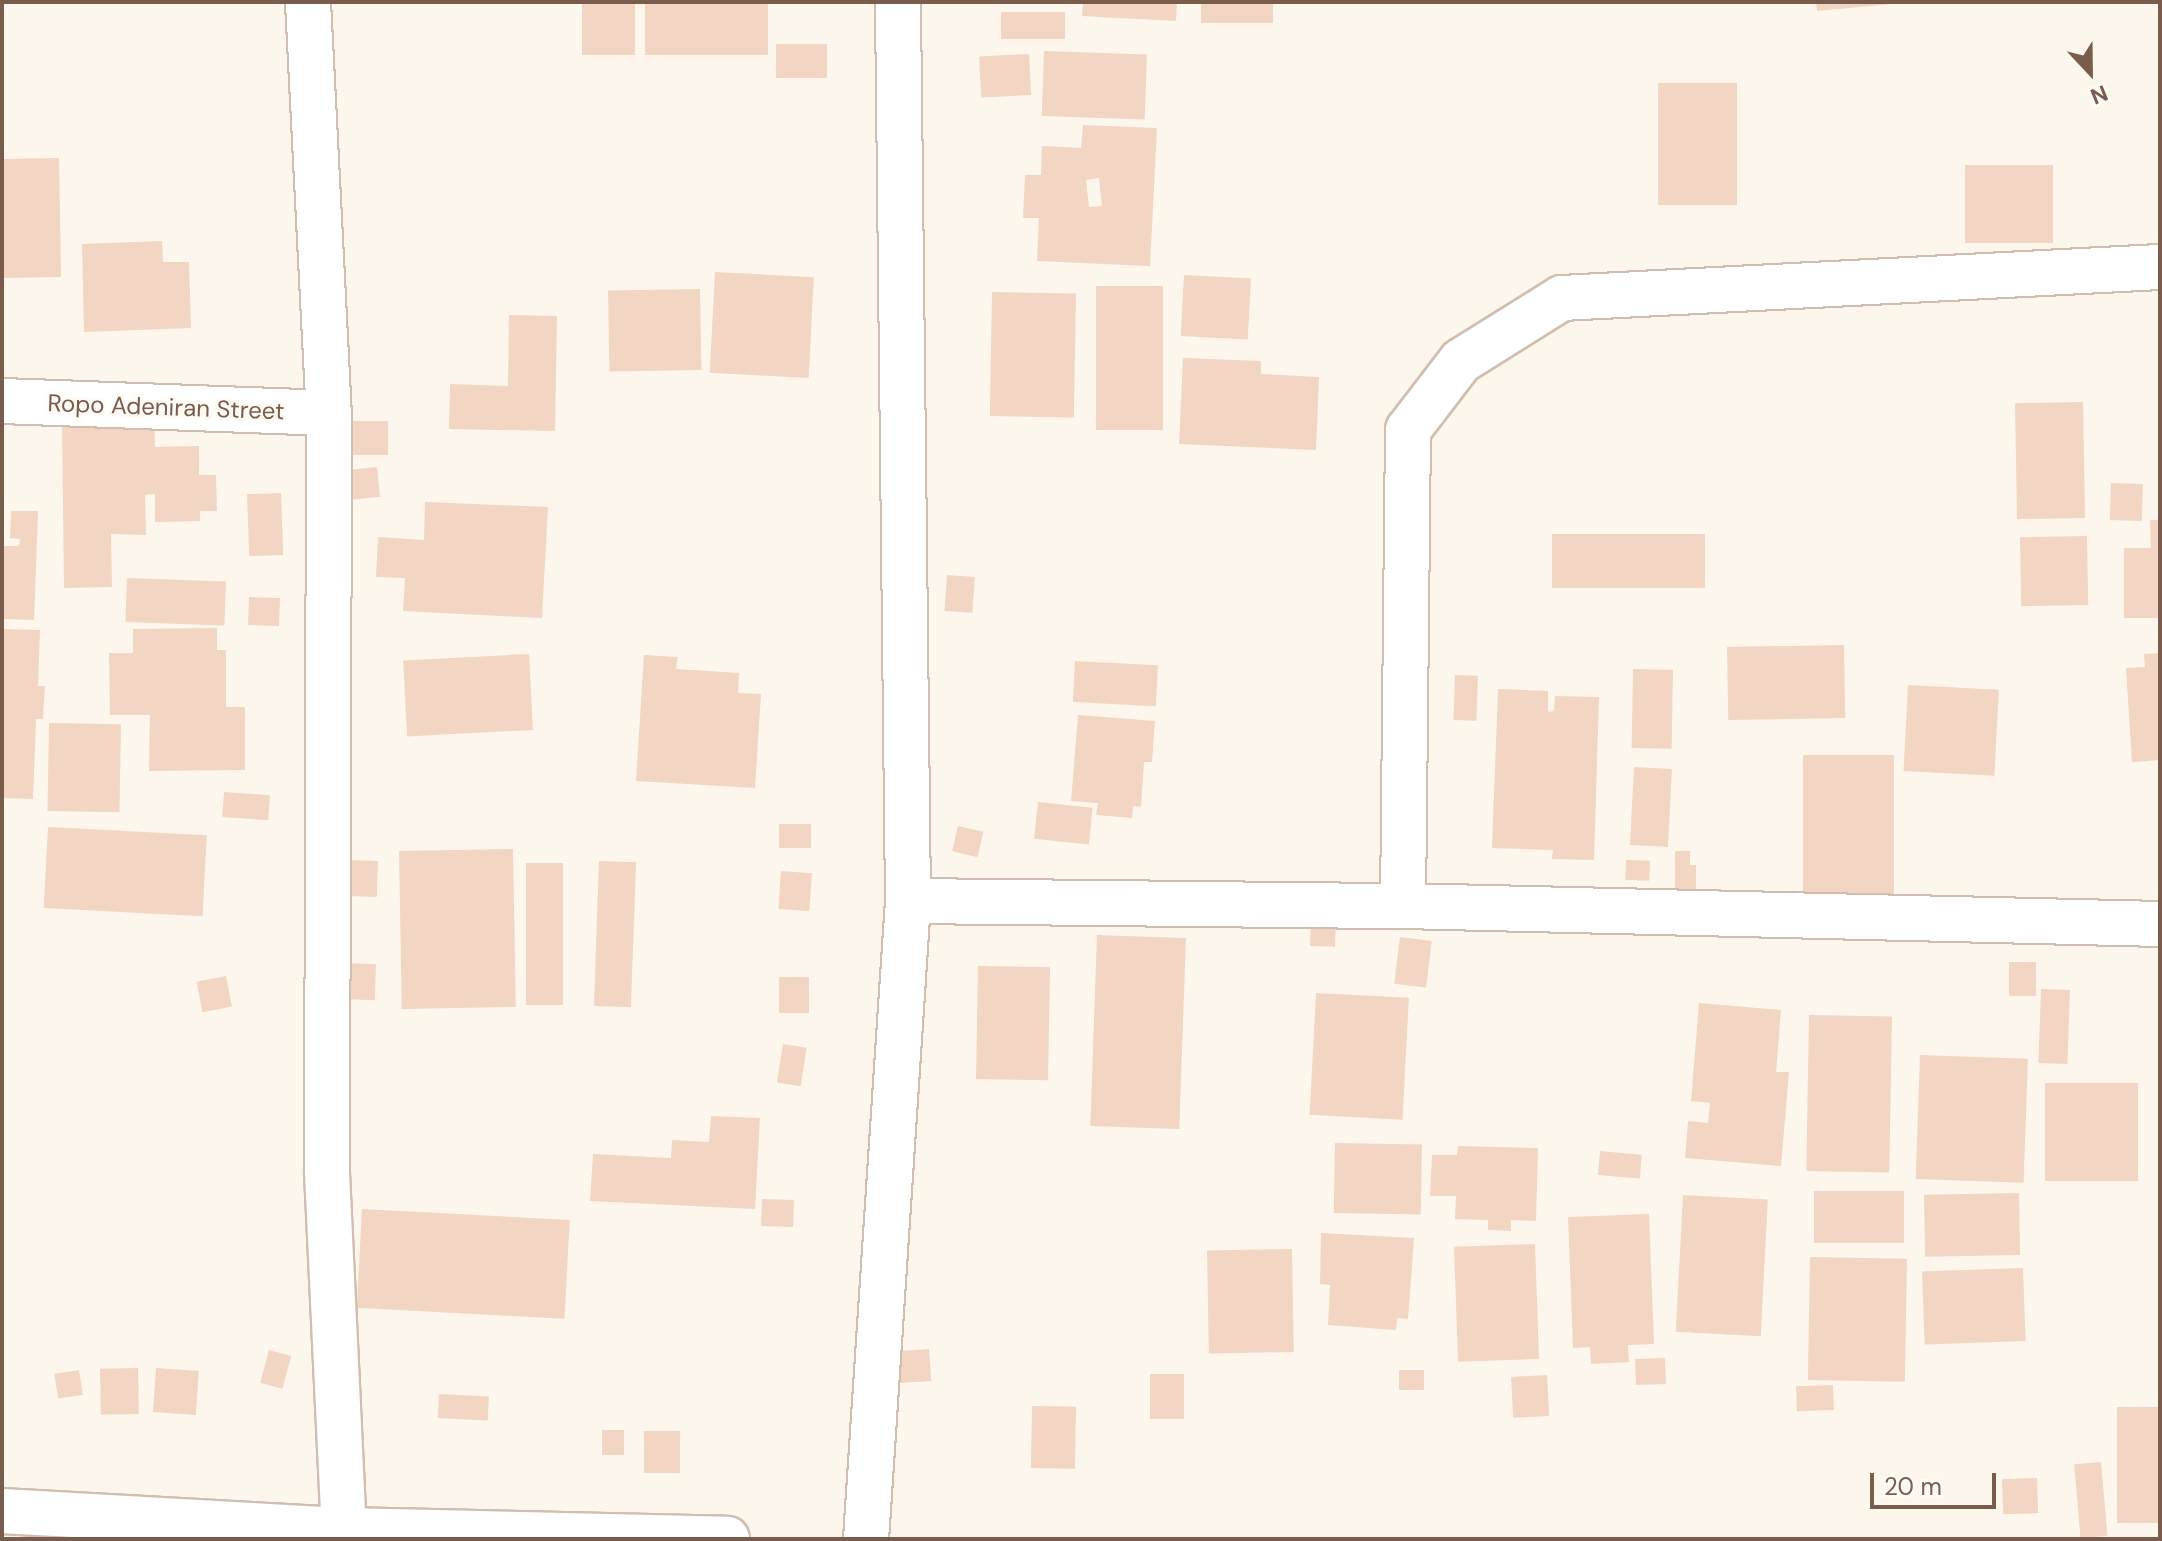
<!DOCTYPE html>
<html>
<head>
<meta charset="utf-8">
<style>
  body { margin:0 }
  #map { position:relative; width:2162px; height:1541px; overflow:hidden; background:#fdf6ec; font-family:"DM Sans",sans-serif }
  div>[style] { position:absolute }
  .building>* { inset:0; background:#f3d5c3; transform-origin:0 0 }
  .roads { filter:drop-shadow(2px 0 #d1beb0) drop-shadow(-2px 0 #d1beb0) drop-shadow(0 2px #d1beb0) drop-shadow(0 -2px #d1beb0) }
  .minor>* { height:44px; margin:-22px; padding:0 22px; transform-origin:22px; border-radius:22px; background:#fff }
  span { translate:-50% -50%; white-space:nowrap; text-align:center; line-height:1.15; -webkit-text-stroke:6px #fffaf3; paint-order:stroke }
  .street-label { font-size:24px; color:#7a5c4d }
  .frame { position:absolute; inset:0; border:4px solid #7a5c4d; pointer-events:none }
  .north { position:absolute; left:2050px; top:32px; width:80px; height:80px; -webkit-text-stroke:6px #fffaf3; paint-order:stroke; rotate:158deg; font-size:22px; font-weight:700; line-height:32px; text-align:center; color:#7a5c4d }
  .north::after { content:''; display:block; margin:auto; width:28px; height:36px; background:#7a5c4d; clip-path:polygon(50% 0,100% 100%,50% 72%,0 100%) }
  .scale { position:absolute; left:1870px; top:1473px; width:126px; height:36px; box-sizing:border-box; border:4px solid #7a5c4d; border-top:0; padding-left:10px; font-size:24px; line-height:28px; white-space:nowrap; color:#7a5c4d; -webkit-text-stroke:6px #fffaf3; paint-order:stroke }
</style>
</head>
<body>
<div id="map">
  <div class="building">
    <div style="left:582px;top:2px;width:53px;height:53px"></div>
    <div style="left:645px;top:2px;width:123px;height:53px"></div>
    <div style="clip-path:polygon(1083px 2px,1177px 2px,1176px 21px,1082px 16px)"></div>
    <div style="left:1201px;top:2px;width:72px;height:21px"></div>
    <div style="clip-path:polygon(1816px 2px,1891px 2px,1891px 4px,1817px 11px)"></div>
    <div style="left:1065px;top:12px;width:27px;height:64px;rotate:90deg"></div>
    <div style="left:827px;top:44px;width:34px;height:51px;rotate:90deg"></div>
    <div style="left:1044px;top:51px;width:103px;height:65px;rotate:2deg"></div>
    <div style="left:1029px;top:54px;width:41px;height:50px;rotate:87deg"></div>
    <div style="left:1658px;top:83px;width:79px;height:122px"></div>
    <div style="clip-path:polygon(evenodd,1083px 125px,1157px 128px,1150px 266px,1037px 261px,1039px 218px,1023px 218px,1025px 175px,1041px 175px,1042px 146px,1081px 148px,1083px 125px,1099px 178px,1102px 206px,1089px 207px,1086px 180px,1099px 178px)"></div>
    <div style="left:59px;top:158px;width:119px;height:57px;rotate:89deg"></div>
    <div style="left:2053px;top:165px;width:78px;height:88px;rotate:90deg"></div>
    <div style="clip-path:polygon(162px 241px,163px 262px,189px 262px,191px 328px,84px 332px,82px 244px)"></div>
    <div style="left:715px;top:272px;width:99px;height:101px;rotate:3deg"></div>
    <div style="left:1184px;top:275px;width:67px;height:61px;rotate:3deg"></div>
    <div style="left:1096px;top:286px;width:67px;height:144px"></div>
    <div style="left:700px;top:289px;width:81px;height:92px;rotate:89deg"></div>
    <div style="left:992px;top:292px;width:84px;height:124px;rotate:1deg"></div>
    <div style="clip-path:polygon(509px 315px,557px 316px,555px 431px,449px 429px,450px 384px,508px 386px)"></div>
    <div style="clip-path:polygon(1183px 358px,1261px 361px,1261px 374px,1319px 377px,1316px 450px,1179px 444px)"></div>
    <div style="left:2083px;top:402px;width:116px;height:68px;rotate:89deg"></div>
    <div style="clip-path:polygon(62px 420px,154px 420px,155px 447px,199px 446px,199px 475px,216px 475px,217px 511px,200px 511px,200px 521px,155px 522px,155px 494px,145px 495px,146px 535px,111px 534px,112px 587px,64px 588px)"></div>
    <div style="left:388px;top:421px;width:34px;height:43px;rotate:90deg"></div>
    <div style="left:377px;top:467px;width:30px;height:31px;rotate:84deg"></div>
    <div style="left:2111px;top:483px;width:32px;height:37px;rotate:2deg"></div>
    <div style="left:281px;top:493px;width:62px;height:34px;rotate:88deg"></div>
    <div style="clip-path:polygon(425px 502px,548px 507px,542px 618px,403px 611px,405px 578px,376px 577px,378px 537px,424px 540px)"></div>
    <div style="clip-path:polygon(11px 511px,38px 511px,34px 620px,2px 619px,2px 546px,19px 546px,20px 539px,10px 538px)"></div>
    <div style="clip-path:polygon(2150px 520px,2160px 520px,2160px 618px,2124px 618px,2124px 548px,2151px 548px)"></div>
    <div style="left:1705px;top:534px;width:54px;height:153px;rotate:90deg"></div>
    <div style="left:2087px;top:536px;width:69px;height:67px;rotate:89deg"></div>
    <div style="left:947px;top:575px;width:28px;height:36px;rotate:4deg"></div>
    <div style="left:127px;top:578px;width:99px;height:44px;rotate:2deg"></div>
    <div style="left:249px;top:597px;width:31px;height:28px;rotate:2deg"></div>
    <div style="clip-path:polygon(217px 628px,217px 650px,226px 650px,226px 707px,245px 707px,245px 770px,149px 771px,150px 715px,110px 715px,109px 653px,133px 653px,133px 629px)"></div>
    <div style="clip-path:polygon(2px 629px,40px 630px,38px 686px,45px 686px,43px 719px,36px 719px,33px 799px,2px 798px)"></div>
    <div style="left:1844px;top:645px;width:73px;height:117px;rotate:89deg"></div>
    <div style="clip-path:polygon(2160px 653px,2160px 760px,2132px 762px,2126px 668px,2145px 667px,2144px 654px)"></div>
    <div style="left:529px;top:654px;width:76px;height:126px;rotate:87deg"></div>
    <div style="clip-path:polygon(644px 655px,678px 657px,676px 669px,739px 673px,738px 693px,761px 694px,755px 788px,636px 781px)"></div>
    <div style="left:1075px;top:661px;width:83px;height:41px;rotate:3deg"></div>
    <div style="left:1633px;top:669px;width:40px;height:79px;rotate:1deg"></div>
    <div style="left:1455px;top:675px;width:23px;height:45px;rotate:2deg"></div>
    <div style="left:1908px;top:685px;width:91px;height:86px;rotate:3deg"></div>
    <div style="clip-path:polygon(1498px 689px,1548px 691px,1548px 712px,1554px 711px,1555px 696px,1599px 697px,1594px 860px,1552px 859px,1553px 850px,1492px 848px)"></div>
    <div style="clip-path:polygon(1078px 715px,1155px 721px,1152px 762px,1144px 762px,1141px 807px,1133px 806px,1132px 818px,1096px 815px,1098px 803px,1071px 801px)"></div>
    <div style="left:49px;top:723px;width:72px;height:88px;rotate:1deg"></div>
    <div style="left:1803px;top:755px;width:91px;height:146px"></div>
    <div style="left:1634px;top:767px;width:38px;height:78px;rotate:3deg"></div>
    <div style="left:224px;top:792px;width:46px;height:25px;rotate:4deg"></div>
    <div style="left:1038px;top:802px;width:55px;height:37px;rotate:6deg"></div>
    <div style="left:779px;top:824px;width:32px;height:24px"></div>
    <div style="left:958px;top:826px;width:26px;height:26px;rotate:13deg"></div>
    <div style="left:48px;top:827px;width:159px;height:81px;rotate:3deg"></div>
    <div style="left:513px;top:849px;width:158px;height:114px;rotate:89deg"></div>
    <div style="clip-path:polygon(1675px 851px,1690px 851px,1690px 865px,1696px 865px,1696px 897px,1675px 896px)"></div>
    <div style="left:349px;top:860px;width:29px;height:36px;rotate:2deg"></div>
    <div style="left:1626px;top:860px;width:24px;height:20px;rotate:2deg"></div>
    <div style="left:599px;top:861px;width:37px;height:145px;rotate:2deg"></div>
    <div style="left:563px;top:863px;width:142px;height:37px;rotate:90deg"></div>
    <div style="left:781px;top:871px;width:31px;height:38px;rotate:4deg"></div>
    <div style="left:1311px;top:919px;width:25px;height:27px;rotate:2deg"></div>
    <div style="left:1097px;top:935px;width:89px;height:191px;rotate:2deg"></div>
    <div style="left:1400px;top:937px;width:32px;height:47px;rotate:7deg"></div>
    <div style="left:2009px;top:962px;width:27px;height:34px"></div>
    <div style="left:342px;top:963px;width:34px;height:36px;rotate:2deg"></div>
    <div style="left:978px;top:966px;width:72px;height:113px;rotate:1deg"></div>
    <div style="left:226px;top:976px;width:31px;height:30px;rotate:79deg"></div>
    <div style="left:779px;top:977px;width:30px;height:36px"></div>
    <div style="left:2041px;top:989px;width:29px;height:74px;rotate:2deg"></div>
    <div style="left:1316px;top:993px;width:93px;height:122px;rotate:3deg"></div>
    <div style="clip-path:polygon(1699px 1003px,1781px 1010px,1776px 1072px,1789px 1072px,1781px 1166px,1685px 1158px,1688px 1121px,1708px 1123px,1710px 1103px,1691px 1101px)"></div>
    <div style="left:1809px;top:1015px;width:83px;height:156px;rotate:1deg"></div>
    <div style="left:783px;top:1044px;width:24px;height:39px;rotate:9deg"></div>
    <div style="left:1920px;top:1055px;width:108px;height:124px;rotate:2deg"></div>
    <div style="left:2138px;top:1083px;width:98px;height:93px;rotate:90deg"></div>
    <div style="clip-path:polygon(711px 1116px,760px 1118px,755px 1209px,590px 1201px,593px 1154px,671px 1158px,672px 1140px,709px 1142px)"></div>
    <div style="left:1335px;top:1143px;width:87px;height:70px;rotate:1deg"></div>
    <div style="clip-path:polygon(1458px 1146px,1538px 1148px,1536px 1221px,1511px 1220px,1511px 1231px,1488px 1230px,1488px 1220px,1455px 1219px,1456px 1196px,1430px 1196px,1432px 1155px,1457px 1155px)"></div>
    <div style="left:1600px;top:1151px;width:42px;height:24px;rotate:5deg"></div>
    <div style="left:1814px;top:1191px;width:90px;height:52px"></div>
    <div style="left:2019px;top:1193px;width:62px;height:95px;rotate:89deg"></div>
    <div style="left:1683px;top:1195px;width:85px;height:137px;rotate:3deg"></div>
    <div style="left:762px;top:1199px;width:32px;height:27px;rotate:2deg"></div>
    <div style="left:362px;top:1209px;width:208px;height:99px;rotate:3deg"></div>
    <div style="clip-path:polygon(1649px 1214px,1654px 1344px,1628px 1345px,1629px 1362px,1591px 1364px,1590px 1347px,1573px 1348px,1568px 1217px)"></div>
    <div style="clip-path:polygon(1321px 1233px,1414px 1238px,1408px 1319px,1397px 1318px,1396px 1330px,1328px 1325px,1330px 1285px,1320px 1284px)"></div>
    <div style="left:1535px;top:1244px;width:115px;height:81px;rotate:88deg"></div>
    <div style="left:1292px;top:1249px;width:103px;height:85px;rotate:89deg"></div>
    <div style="left:1810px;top:1257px;width:97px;height:123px;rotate:1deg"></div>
    <div style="left:2023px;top:1268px;width:73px;height:101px;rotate:88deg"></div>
    <div style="left:929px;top:1349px;width:32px;height:31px;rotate:86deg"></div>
    <div style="left:269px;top:1350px;width:23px;height:34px;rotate:15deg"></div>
    <div style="left:1665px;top:1358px;width:26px;height:30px;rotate:88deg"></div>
    <div style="left:138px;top:1368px;width:46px;height:38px;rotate:89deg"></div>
    <div style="left:156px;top:1368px;width:43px;height:44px;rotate:4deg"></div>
    <div style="left:79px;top:1370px;width:25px;height:25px;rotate:81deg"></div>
    <div style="left:1399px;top:1370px;width:25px;height:20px"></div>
    <div style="left:1184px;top:1374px;width:45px;height:34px;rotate:90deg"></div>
    <div style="left:1547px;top:1375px;width:41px;height:36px;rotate:87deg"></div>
    <div style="left:1833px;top:1385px;width:25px;height:37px;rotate:88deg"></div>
    <div style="left:439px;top:1394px;width:50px;height:24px;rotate:3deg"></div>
    <div style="left:1032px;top:1406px;width:44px;height:62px;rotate:1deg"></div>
    <div style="left:2117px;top:1407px;width:43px;height:116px"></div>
    <div style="left:624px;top:1430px;width:25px;height:22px;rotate:90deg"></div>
    <div style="left:644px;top:1431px;width:36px;height:42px"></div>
    <div style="left:2101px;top:1462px;width:74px;height:27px;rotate:85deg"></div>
    <div style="left:2037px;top:1478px;width:35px;height:35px;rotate:88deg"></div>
  </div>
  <div class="roads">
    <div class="minor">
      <div style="left:308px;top:2px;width:412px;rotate:87.1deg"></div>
      <div style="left:329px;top:413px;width:760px;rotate:90.15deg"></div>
      <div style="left:327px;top:1173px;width:357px;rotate:87.3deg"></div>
      <div style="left:2px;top:401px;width:327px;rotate:2.1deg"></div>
      <div style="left:908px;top:901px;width:495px;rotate:0.6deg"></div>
      <div style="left:1403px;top:906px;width:757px;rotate:1.36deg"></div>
      <div style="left:1403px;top:906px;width:476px;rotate:-89.4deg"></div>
      <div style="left:1408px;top:430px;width:87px;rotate:-52.5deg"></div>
      <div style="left:1461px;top:361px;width:119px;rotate:-32deg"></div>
      <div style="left:1562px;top:298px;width:599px;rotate:-2.97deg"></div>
      <div style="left:2px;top:1511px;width:343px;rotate:3.2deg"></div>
      <div style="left:344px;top:1530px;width:383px;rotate:1.3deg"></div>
      <div style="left:866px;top:1539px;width:639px;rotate:-86.23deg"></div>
      <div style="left:908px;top:901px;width:899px;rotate:-90.64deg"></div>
    </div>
  </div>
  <div class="street-label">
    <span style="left:166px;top:407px;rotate:2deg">Ropo Adeniran Street</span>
  </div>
  <div class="frame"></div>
  <div class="north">N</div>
  <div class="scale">20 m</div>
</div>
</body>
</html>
